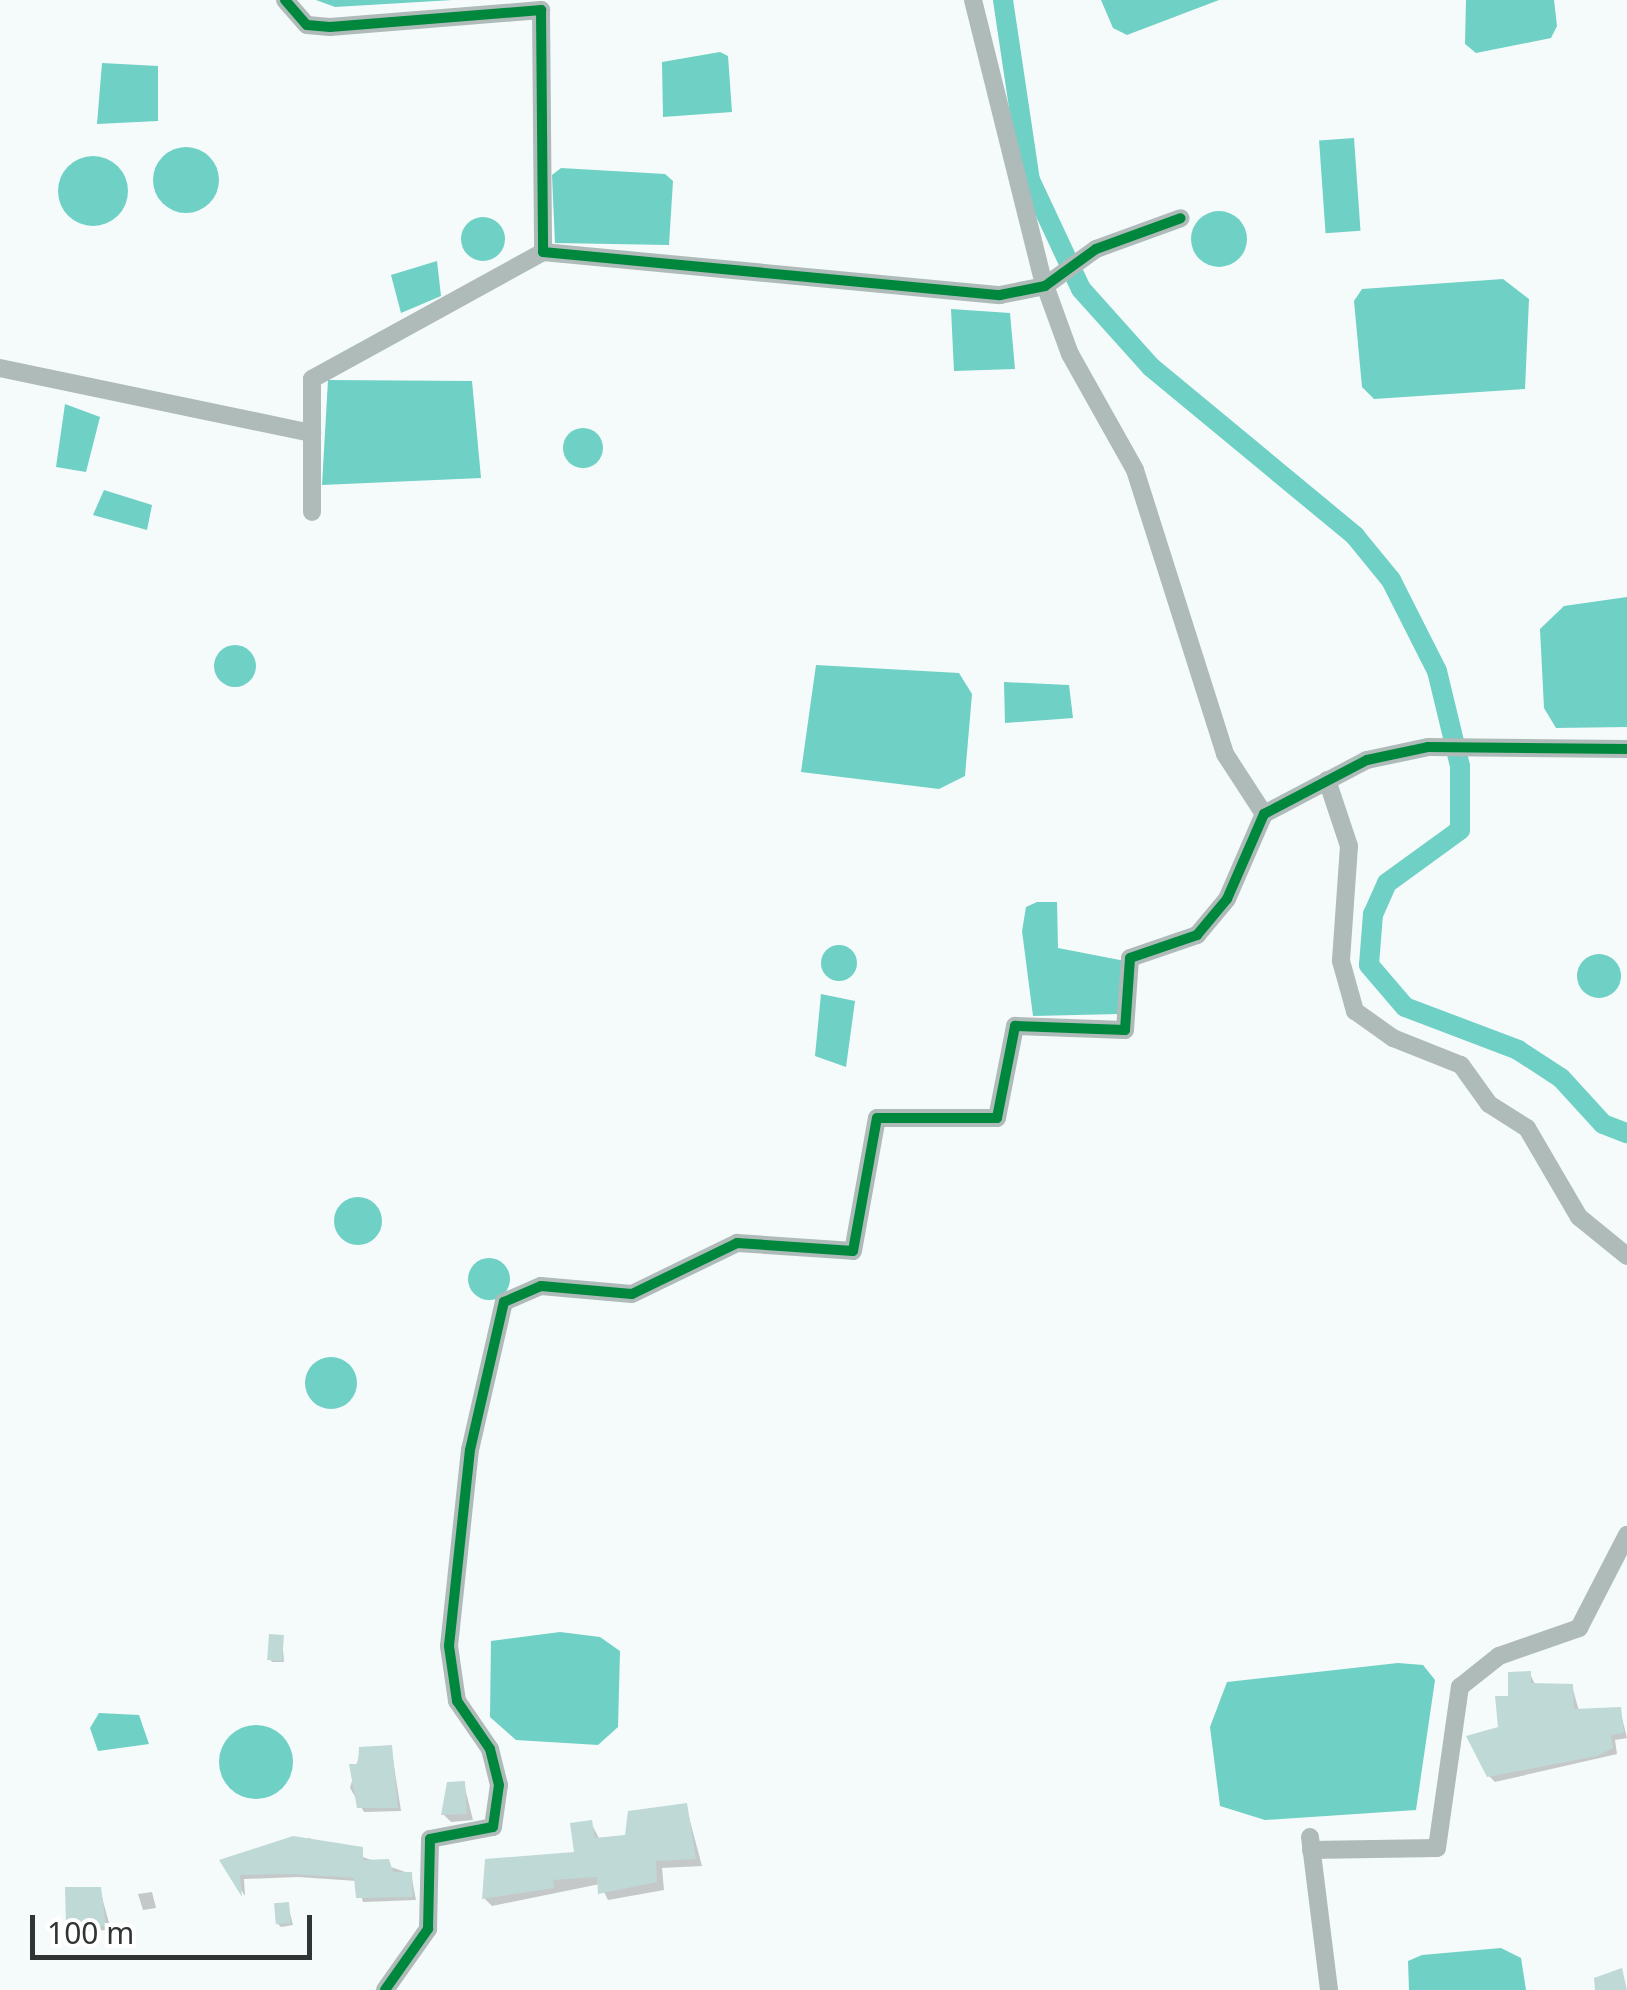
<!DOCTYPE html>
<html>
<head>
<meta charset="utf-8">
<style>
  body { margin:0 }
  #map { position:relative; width:1627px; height:1990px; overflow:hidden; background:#f5fbfa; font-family:"Noto Sans",sans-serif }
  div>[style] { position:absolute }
  .water>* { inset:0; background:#6fd0c6; transform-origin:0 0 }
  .round { border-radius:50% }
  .shadow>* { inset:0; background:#0003 }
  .canal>* { height:20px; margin:-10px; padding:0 10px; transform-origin:10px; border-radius:10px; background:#6fd0c6 }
  .building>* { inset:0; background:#bfd9d6; transform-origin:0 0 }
  .minor>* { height:18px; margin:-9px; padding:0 9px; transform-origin:9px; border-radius:9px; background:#aebbb9 }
  .cycleway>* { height:10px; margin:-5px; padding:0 5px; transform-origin:5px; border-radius:5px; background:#00873e }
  span { translate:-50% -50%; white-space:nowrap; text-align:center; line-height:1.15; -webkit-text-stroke:10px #fff; paint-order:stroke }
  .scale { position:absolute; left:30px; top:1915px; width:282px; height:45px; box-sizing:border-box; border:5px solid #303534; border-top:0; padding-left:12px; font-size:30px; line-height:35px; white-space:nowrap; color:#303534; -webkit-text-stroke:8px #fff; paint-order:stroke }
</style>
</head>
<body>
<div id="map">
  <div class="water">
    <div style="clip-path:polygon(316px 0,453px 0,335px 7px)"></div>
    <div style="clip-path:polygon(1101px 0,1219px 0,1127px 35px,1113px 28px)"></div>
    <div style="clip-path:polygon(1466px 0,1554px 0,1557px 26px,1551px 38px,1476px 53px,1465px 44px)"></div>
    <div style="clip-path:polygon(720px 52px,728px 56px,732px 112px,663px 117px,662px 62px)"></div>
    <div style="clip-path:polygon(102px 63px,158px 66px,158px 121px,97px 124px)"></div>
    <div style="left:1354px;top:138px;width:93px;height:35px;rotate:86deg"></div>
    <div class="round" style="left:153px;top:147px;width:66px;height:66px"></div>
    <div class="round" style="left:58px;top:156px;width:70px;height:70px"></div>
    <div style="clip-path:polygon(561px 168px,665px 174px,673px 181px,669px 245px,555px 243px,552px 175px)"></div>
    <div class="round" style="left:1191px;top:211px;width:56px;height:56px"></div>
    <div class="round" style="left:461px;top:217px;width:44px;height:44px"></div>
    <div style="clip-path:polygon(437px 261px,441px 296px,401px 313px,391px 275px)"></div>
    <div style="clip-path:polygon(1503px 279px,1529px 299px,1525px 389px,1374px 399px,1362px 387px,1354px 301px,1362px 289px)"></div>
    <div style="clip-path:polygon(951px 309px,1010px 313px,1015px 369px,954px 371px)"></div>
    <div style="clip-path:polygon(328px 380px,472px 381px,481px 478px,322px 485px)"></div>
    <div style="clip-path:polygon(65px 404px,100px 417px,86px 472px,56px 467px)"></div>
    <div class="round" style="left:563px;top:428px;width:40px;height:40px"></div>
    <div style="clip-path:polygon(104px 490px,152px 505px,147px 530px,93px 515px)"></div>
    <div style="clip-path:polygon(1627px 597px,1627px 727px,1556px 728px,1544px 708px,1540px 629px,1564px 606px)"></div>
    <div class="round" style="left:214px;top:645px;width:42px;height:42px"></div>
    <div style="clip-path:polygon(816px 665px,959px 673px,972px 694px,965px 776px,939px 789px,801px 772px)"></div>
    <div style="clip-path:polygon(1004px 682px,1069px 685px,1073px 718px,1005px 723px)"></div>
    <div style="clip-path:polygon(1037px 902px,1057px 902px,1058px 948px,1125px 961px,1119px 1014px,1033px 1016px,1022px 931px,1026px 907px)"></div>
    <div class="round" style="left:821px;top:945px;width:36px;height:36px"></div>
    <div class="round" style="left:1577px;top:954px;width:44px;height:44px"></div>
    <div style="clip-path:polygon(821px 994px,855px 1001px,846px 1067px,815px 1056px)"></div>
    <div class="round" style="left:334px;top:1197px;width:48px;height:48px"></div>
    <div class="round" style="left:468px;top:1258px;width:42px;height:42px"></div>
    <div class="round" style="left:305px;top:1357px;width:52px;height:52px"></div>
    <div style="clip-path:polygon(560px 1632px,600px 1637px,620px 1651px,618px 1727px,598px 1745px,516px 1740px,490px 1717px,491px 1641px)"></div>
    <div style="clip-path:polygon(1398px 1663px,1423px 1665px,1435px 1680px,1416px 1810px,1265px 1820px,1220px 1806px,1210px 1727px,1227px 1682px)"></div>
    <div style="clip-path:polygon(99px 1713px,139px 1715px,149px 1744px,98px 1751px,90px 1728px)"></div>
    <div class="round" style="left:219px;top:1725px;width:74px;height:74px"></div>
    <div style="clip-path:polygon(1501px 1948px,1521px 1958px,1526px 1990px,1409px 1990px,1408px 1961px,1422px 1955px)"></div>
  </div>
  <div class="shadow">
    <div style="clip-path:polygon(282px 1637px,284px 1662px,272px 1662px,270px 1659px)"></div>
    <div style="clip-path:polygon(1530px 1674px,1536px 1686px,1572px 1686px,1579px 1711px,1620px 1710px,1627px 1738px,1615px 1740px,1617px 1754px,1495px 1782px,1489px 1776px,1511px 1698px)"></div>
    <div style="clip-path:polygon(391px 1747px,401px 1811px,364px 1812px,350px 1788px,361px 1749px)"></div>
    <div style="clip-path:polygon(464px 1784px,473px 1820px,451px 1822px,444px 1815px)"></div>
    <div style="clip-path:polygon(686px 1806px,702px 1866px,662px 1868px,664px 1890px,608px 1900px,600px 1884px,492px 1906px,484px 1898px,577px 1854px,591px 1823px,600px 1840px,627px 1838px)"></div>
    <div style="clip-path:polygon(309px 1838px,411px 1874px,416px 1900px,363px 1902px,357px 1881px,298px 1877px,244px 1879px,245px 1896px,223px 1862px)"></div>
    <div style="clip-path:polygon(100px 1890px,111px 1930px,75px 1931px,69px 1925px)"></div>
    <div style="clip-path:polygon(138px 1894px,152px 1892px,156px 1908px,143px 1910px)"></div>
    <div style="clip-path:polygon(288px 1905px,293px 1925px,281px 1927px,278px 1924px)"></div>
  </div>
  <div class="canal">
    <div style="left:1003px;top:0;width:182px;rotate:81.5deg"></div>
    <div style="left:1030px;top:180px;width:120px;rotate:64.9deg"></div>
    <div style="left:1081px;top:289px;width:105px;rotate:48.1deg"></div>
    <div style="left:1151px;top:367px;width:265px;rotate:39.6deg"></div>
    <div style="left:1355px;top:536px;width:57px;rotate:50.7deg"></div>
    <div style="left:1391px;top:580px;width:102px;rotate:63.2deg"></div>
    <div style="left:1437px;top:671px;width:98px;rotate:76.4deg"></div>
    <div style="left:1460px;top:766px;width:64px;rotate:90deg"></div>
    <div style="left:1460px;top:830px;width:90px;rotate:144deg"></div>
    <div style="left:1387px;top:883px;width:34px;rotate:114deg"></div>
    <div style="left:1373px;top:914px;width:51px;rotate:94.5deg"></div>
    <div style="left:1369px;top:965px;width:55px;rotate:49.4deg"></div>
    <div style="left:1405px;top:1007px;width:121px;rotate:20.8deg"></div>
    <div style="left:1518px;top:1050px;width:51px;rotate:33.1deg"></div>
    <div style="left:1561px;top:1078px;width:62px;rotate:47.6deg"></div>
    <div style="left:1603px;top:1124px;width:26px;rotate:21deg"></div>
  </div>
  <div class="building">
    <div style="left:269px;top:1634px;width:15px;height:26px;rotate:4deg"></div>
    <div style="clip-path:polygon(1531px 1671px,1531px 1683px,1573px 1684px,1574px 1709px,1621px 1707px,1624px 1733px,1611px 1735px,1613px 1748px,1597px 1756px,1487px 1777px,1466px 1736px,1498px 1727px,1495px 1696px,1508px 1696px,1508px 1672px)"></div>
    <div style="clip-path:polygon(392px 1745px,398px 1808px,357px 1808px,349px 1764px,358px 1764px,359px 1747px)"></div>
    <div style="clip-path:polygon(465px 1781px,467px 1814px,441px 1815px,447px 1782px)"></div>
    <div style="clip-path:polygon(687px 1803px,696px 1859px,656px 1861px,657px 1882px,598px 1894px,597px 1877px,553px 1880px,554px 1888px,482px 1899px,485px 1859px,574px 1852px,570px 1823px,592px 1820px,595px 1838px,625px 1835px,628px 1811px)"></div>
    <div style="clip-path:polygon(293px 1836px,363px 1847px,363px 1860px,389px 1859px,393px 1872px,412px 1872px,413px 1897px,356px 1898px,354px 1878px,292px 1874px,240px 1875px,242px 1897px,219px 1860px)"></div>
    <div style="clip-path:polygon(65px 1887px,101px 1887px,106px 1926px,66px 1926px)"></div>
    <div style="left:289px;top:1902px;width:21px;height:15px;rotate:85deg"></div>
    <div style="clip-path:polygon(1622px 1968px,1627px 1990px,1595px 1990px,1594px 1978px)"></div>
  </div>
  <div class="minor">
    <div style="left:285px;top:0;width:33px;rotate:49deg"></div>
    <div style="left:307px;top:25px;width:23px;rotate:5deg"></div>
    <div style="left:330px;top:27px;width:212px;rotate:-4.6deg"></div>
    <div style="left:541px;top:10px;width:242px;rotate:89.5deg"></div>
    <div style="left:543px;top:252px;width:459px;rotate:5.4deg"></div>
    <div style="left:1000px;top:295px;width:46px;rotate:-11.3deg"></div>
    <div style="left:1045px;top:286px;width:63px;rotate:-36deg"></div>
    <div style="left:1096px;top:249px;width:90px;rotate:-20deg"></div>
    <div style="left:973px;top:0;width:289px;rotate:76deg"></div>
    <div style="left:1043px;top:280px;width:79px;rotate:70deg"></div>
    <div style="left:1070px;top:354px;width:133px;rotate:60.7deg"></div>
    <div style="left:1135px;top:470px;width:298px;rotate:72.4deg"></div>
    <div style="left:1225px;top:754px;width:72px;rotate:57deg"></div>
    <div style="left:0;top:368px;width:319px;rotate:11.8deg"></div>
    <div style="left:312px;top:512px;width:133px;rotate:-90deg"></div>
    <div style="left:312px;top:379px;width:264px;rotate:-28.8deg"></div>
    <div style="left:1327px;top:780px;width:70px;rotate:71.6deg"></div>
    <div style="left:1349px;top:846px;width:115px;rotate:94deg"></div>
    <div style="left:1341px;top:961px;width:52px;rotate:74.4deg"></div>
    <div style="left:1355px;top:1011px;width:47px;rotate:35.4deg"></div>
    <div style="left:1393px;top:1038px;width:73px;rotate:21.7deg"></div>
    <div style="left:1461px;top:1065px;width:48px;rotate:54.3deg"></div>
    <div style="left:1489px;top:1104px;width:45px;rotate:32.3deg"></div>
    <div style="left:1527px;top:1128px;width:103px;rotate:59.7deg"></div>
    <div style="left:1579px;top:1217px;width:62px;rotate:39.1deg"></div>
    <div style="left:1310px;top:1837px;width:154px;rotate:82.9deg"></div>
    <div style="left:1311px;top:1850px;width:126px;rotate:-0.9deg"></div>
    <div style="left:1437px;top:1848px;width:163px;rotate:-81.9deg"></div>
    <div style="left:1460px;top:1687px;width:50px;rotate:-38.5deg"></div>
    <div style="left:1499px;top:1656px;width:85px;rotate:-19.3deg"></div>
    <div style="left:1579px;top:1628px;width:105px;rotate:-62.7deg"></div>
    <div style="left:385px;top:1990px;width:75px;rotate:-54.8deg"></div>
    <div style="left:428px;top:1929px;width:90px;rotate:-88.7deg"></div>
    <div style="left:430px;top:1839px;width:64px;rotate:-10.8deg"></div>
    <div style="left:493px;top:1827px;width:42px;rotate:-81.9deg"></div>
    <div style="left:499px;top:1785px;width:37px;rotate:-104deg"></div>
    <div style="left:490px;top:1749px;width:58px;rotate:-124.5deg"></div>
    <div style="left:457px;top:1701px;width:56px;rotate:-98.3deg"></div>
    <div style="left:449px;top:1646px;width:197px;rotate:-83.9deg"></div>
    <div style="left:470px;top:1450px;width:152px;rotate:-77.1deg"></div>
    <div style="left:504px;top:1302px;width:40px;rotate:-23.4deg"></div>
    <div style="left:541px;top:1286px;width:91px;rotate:5deg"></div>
    <div style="left:632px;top:1294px;width:117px;rotate:-25.9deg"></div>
    <div style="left:737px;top:1243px;width:116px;rotate:3.9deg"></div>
    <div style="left:853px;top:1251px;width:135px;rotate:-79.8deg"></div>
    <div style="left:877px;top:1118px;width:120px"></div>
    <div style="left:997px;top:1118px;width:94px;rotate:-78.9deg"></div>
    <div style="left:1015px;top:1026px;width:110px;rotate:2.1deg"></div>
    <div style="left:1125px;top:1030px;width:72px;rotate:-86deg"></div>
    <div style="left:1130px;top:958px;width:71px;rotate:-18.9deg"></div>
    <div style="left:1197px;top:935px;width:47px;rotate:-50.2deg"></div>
    <div style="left:1227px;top:899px;width:93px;rotate:-66.5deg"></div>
    <div style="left:1264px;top:814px;width:116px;rotate:-27.7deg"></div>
    <div style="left:1367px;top:760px;width:62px;rotate:-12deg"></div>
    <div style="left:1428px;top:747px;width:199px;rotate:0.6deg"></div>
  </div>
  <div class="cycleway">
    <div style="left:285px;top:0;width:33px;rotate:49deg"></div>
    <div style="left:307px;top:25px;width:23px;rotate:5deg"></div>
    <div style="left:330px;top:27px;width:212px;rotate:-4.6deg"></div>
    <div style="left:541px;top:10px;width:242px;rotate:89.5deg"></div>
    <div style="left:543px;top:252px;width:459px;rotate:5.4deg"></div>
    <div style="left:1000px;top:295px;width:46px;rotate:-11.3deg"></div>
    <div style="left:1045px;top:286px;width:63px;rotate:-36deg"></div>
    <div style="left:1096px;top:249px;width:90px;rotate:-20deg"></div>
    <div style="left:385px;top:1990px;width:75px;rotate:-54.8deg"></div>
    <div style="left:428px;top:1929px;width:90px;rotate:-88.7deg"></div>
    <div style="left:430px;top:1839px;width:64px;rotate:-10.8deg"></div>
    <div style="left:493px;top:1827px;width:42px;rotate:-81.9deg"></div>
    <div style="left:499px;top:1785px;width:37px;rotate:-104deg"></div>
    <div style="left:490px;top:1749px;width:58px;rotate:-124.5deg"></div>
    <div style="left:457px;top:1701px;width:56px;rotate:-98.3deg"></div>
    <div style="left:449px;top:1646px;width:197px;rotate:-83.9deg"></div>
    <div style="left:470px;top:1450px;width:152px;rotate:-77.1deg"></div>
    <div style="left:504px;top:1302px;width:40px;rotate:-23.4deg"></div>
    <div style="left:541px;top:1286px;width:91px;rotate:5deg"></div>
    <div style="left:632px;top:1294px;width:117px;rotate:-25.9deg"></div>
    <div style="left:737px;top:1243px;width:116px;rotate:3.9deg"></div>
    <div style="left:853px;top:1251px;width:135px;rotate:-79.8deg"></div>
    <div style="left:877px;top:1118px;width:120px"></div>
    <div style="left:997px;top:1118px;width:94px;rotate:-78.9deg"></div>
    <div style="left:1015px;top:1026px;width:110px;rotate:2.1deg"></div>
    <div style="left:1125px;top:1030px;width:72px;rotate:-86deg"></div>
    <div style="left:1130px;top:958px;width:71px;rotate:-18.9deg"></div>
    <div style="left:1197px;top:935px;width:47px;rotate:-50.2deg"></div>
    <div style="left:1227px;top:899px;width:93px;rotate:-66.5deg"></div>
    <div style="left:1264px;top:814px;width:116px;rotate:-27.7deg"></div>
    <div style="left:1367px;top:760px;width:62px;rotate:-12deg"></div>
    <div style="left:1428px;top:747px;width:199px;rotate:0.6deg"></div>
  </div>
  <div class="scale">100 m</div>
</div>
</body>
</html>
